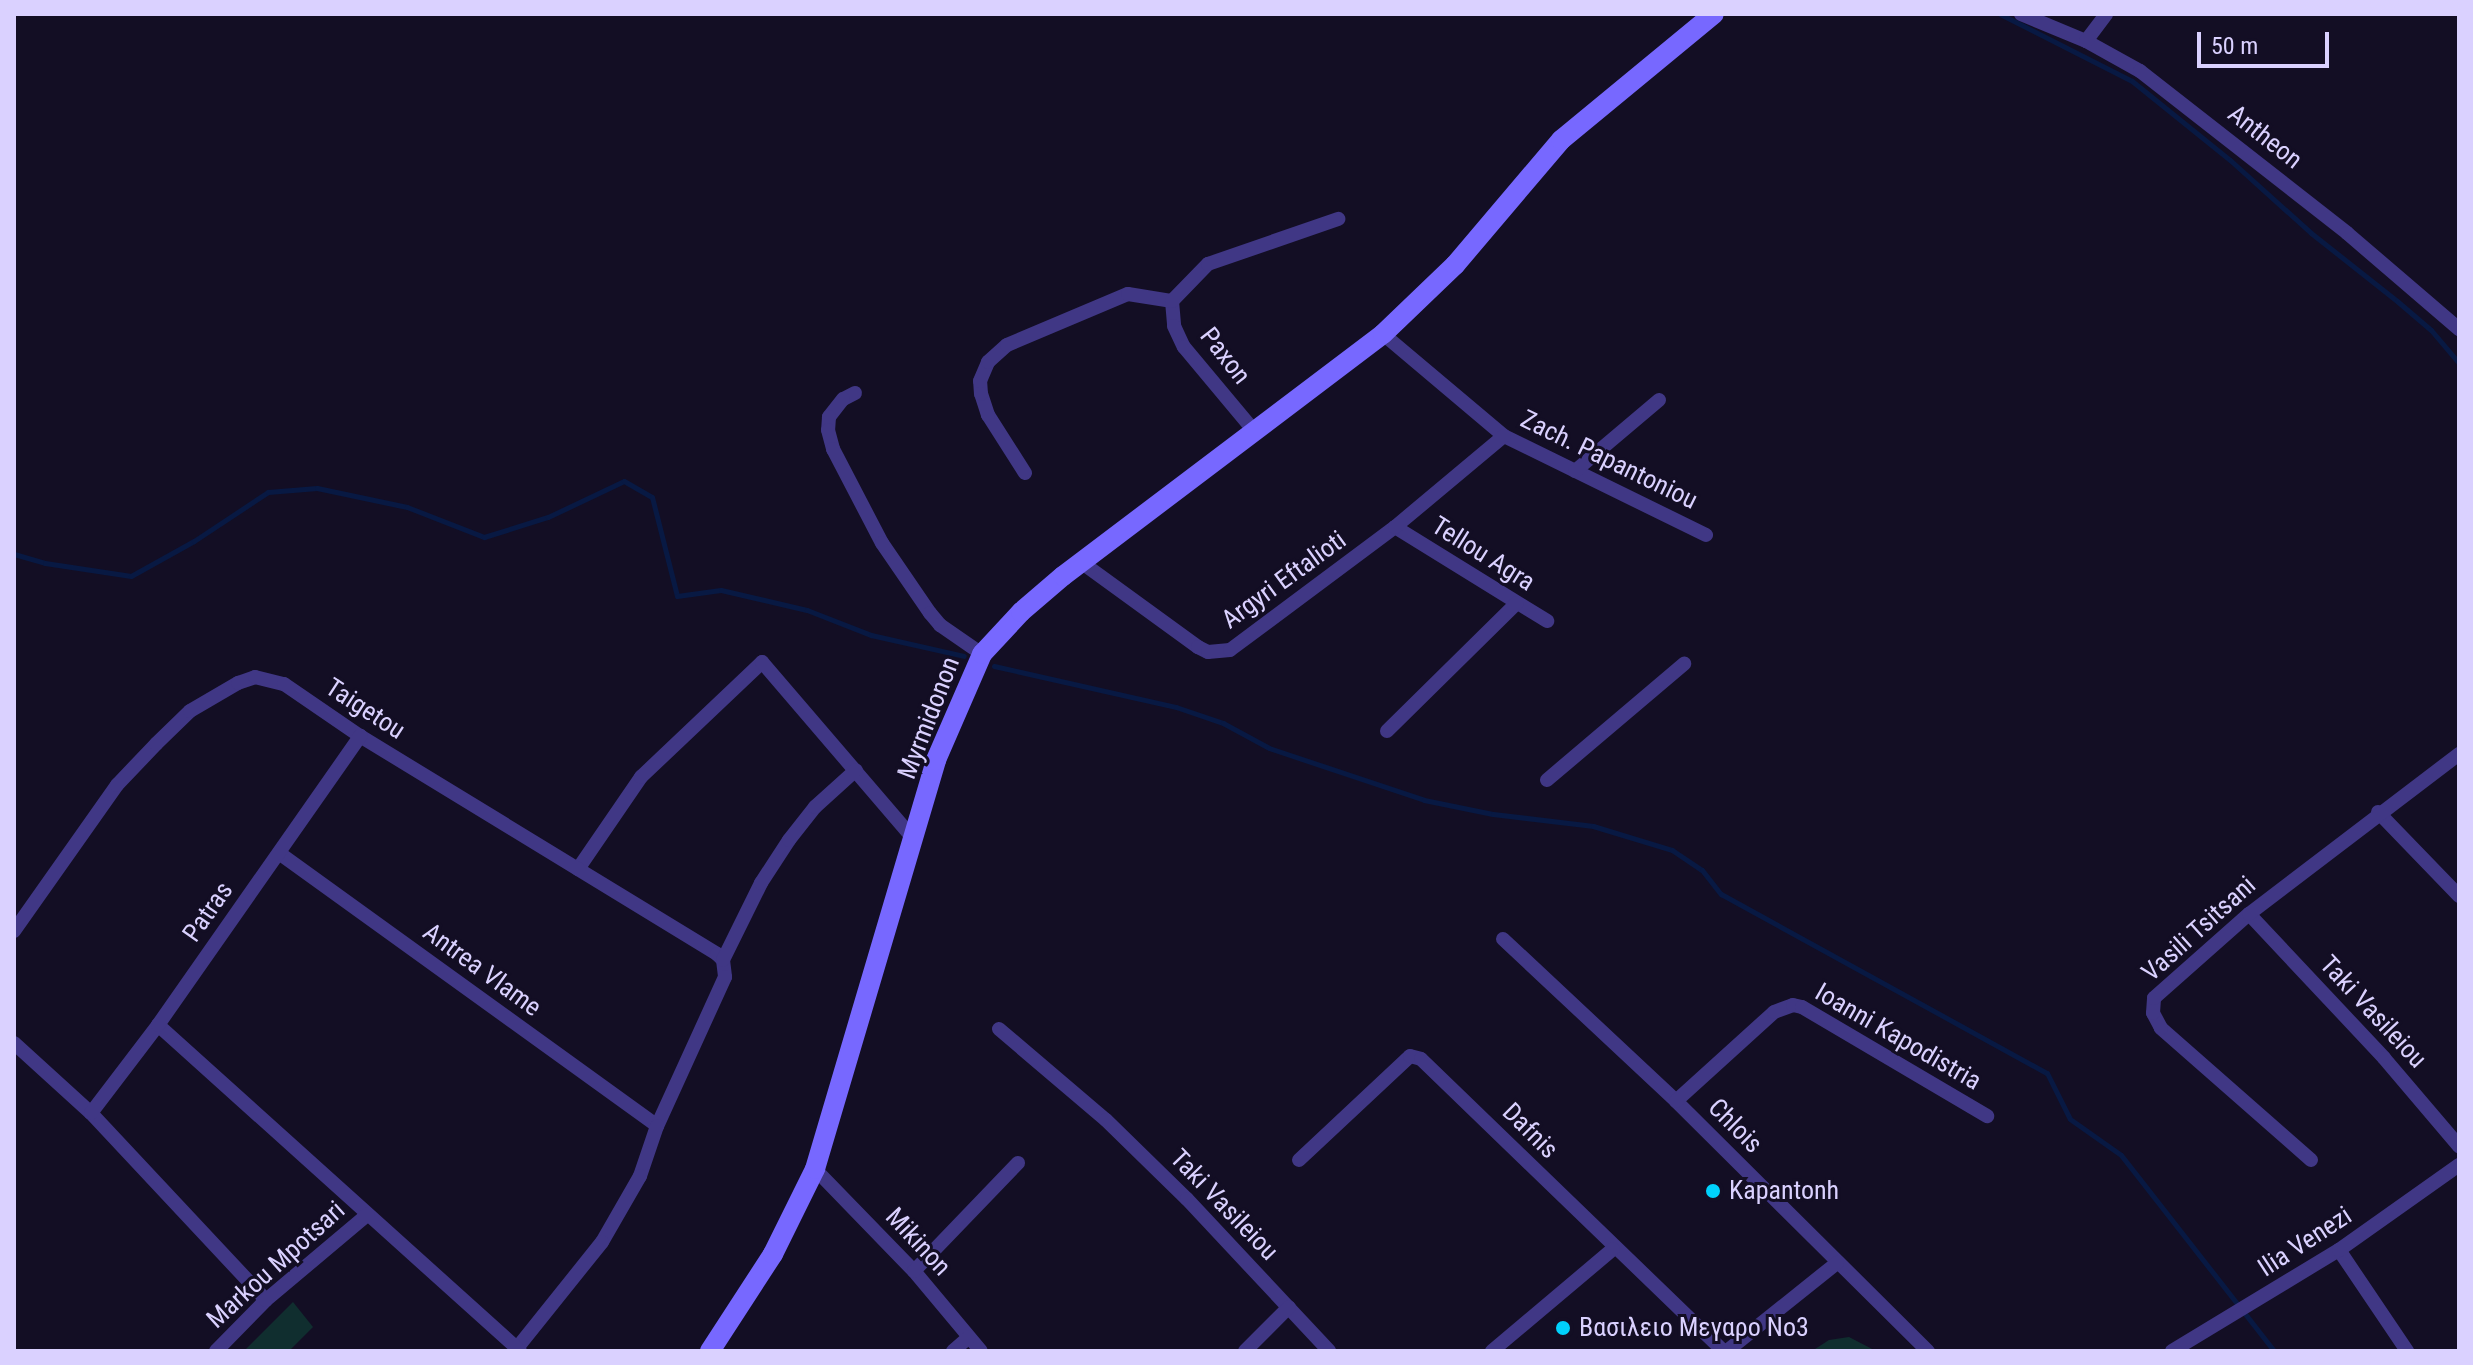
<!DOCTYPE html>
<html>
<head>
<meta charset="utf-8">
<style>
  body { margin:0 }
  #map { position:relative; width:2473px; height:1365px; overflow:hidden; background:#130e24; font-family:"Roboto Condensed",sans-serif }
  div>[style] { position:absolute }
  .green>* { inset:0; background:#102e2f }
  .stream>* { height:5px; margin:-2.5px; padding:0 2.5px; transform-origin:2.5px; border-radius:2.5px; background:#081943 }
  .street>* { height:14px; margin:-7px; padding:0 7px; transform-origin:7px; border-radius:7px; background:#403785 }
  .secondary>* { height:20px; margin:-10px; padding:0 10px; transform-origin:10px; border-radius:10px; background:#7768ff }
  .dots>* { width:22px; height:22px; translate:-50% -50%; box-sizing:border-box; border:4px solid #130e24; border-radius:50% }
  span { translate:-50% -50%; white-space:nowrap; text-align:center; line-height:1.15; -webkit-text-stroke:6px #130e24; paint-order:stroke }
  .street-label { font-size:26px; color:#dad1ff }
  .poi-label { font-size:26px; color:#dad1ff }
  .left { translate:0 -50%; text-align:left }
  .frame { position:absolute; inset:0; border:16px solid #dad1ff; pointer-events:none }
  .scale { position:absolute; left:2197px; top:32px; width:132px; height:36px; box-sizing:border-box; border:4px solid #dad1ff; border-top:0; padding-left:10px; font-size:24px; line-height:28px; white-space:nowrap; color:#dad1ff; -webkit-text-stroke:6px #130e24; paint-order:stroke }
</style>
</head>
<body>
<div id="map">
  <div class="green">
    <div style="clip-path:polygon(293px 1302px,313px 1327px,289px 1351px,244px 1351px)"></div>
    <div style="clip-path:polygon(1849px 1337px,1876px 1351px,1812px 1351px,1829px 1340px)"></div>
  </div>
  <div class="stream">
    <div style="left:2000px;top:14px;width:148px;rotate:26.9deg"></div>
    <div style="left:2132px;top:81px;width:126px;rotate:38.9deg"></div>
    <div style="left:2230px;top:160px;width:109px;rotate:42deg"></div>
    <div style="left:2311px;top:233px;width:110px;rotate:38.3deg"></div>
    <div style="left:2397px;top:301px;width:45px;rotate:40.5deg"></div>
    <div style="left:2431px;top:330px;width:43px;rotate:49.7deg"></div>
    <div style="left:14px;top:554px;width:32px;rotate:16deg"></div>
    <div style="left:45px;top:563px;width:87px;rotate:8.6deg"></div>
    <div style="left:131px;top:576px;width:72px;rotate:-29.1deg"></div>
    <div style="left:194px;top:541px;width:89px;rotate:-33.5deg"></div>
    <div style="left:268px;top:492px;width:49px;rotate:-4.7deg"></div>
    <div style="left:317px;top:488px;width:92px;rotate:11.9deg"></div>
    <div style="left:407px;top:507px;width:83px;rotate:21.3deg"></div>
    <div style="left:484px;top:537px;width:67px;rotate:-17.4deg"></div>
    <div style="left:548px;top:517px;width:84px;rotate:-25.3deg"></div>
    <div style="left:624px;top:481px;width:32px;rotate:30deg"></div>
    <div style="left:652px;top:497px;width:102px;rotate:75.8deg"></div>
    <div style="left:677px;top:596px;width:44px;rotate:-7.8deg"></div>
    <div style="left:721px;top:590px;width:88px;rotate:13.1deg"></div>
    <div style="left:807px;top:610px;width:69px;rotate:21.3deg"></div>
    <div style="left:871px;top:635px;width:95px;rotate:12.7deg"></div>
    <div style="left:994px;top:666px;width:187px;rotate:12.7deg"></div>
    <div style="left:1176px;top:707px;width:50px;rotate:18.8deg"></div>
    <div style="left:1223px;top:723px;width:52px;rotate:28.5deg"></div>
    <div style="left:1269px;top:748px;width:163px;rotate:18.5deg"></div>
    <div style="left:1424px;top:800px;width:70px;rotate:11.5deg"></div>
    <div style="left:1493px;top:814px;width:101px;rotate:6.8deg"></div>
    <div style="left:1593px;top:826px;width:83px;rotate:16.9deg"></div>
    <div style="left:1672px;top:850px;width:36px;rotate:34deg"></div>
    <div style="left:1702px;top:870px;width:31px;rotate:52deg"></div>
    <div style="left:1721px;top:894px;width:372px;rotate:28.8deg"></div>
    <div style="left:2047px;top:1073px;width:51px;rotate:63.4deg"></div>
    <div style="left:2070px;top:1119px;width:62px;rotate:35.2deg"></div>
    <div style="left:2121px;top:1155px;width:249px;rotate:52deg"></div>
  </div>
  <div class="street">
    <div style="left:2021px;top:14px;width:70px;rotate:22.6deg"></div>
    <div style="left:2086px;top:41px;width:62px;rotate:29.1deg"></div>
    <div style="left:2140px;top:71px;width:263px;rotate:38deg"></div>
    <div style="left:2347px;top:233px;width:148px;rotate:40.6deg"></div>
    <div style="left:2086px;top:41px;width:34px;rotate:-53deg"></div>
    <div style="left:1172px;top:301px;width:25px;rotate:85deg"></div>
    <div style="left:1174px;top:326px;width:23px;rotate:65deg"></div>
    <div style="left:1184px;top:347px;width:112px;rotate:50.1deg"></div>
    <div style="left:1383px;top:334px;width:158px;rotate:40.1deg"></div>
    <div style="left:1504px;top:436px;width:225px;rotate:26.1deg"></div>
    <div style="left:855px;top:393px;width:13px;rotate:153deg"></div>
    <div style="left:843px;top:399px;width:23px;rotate:128deg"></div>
    <div style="left:829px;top:417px;width:13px;rotate:94deg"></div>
    <div style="left:828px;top:430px;width:20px;rotate:75deg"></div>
    <div style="left:833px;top:449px;width:106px;rotate:62.5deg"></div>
    <div style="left:882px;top:543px;width:85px;rotate:55.6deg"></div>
    <div style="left:930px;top:613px;width:16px;rotate:50deg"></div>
    <div style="left:940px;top:625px;width:51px;rotate:34.6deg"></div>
    <div style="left:1575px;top:471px;width:110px;rotate:-40.2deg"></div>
    <div style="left:1025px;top:473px;width:69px;rotate:-122.5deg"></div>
    <div style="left:988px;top:415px;width:22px;rotate:-108deg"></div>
    <div style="left:981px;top:394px;width:13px;rotate:-94deg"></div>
    <div style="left:980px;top:381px;width:21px;rotate:-67deg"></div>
    <div style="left:988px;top:362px;width:25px;rotate:-42deg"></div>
    <div style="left:1007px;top:345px;width:131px;rotate:-22.9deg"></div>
    <div style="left:1128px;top:294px;width:45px;rotate:9deg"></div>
    <div style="left:1172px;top:301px;width:52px;rotate:-45.8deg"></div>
    <div style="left:1208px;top:264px;width:138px;rotate:-19.1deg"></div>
    <div style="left:1395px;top:527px;width:179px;rotate:31.7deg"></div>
    <div style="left:1081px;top:562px;width:145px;rotate:36deg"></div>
    <div style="left:1198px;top:647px;width:11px;rotate:27deg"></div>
    <div style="left:1208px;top:652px;width:22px;rotate:-5deg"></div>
    <div style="left:1230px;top:650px;width:206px;rotate:-36.7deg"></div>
    <div style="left:1395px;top:527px;width:142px;rotate:-39.9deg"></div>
    <div style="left:1387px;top:731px;width:182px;rotate:-44.6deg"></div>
    <div style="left:1547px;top:780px;width:180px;rotate:-40.3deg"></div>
    <div style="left:2378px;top:812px;width:117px;rotate:46deg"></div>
    <div style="left:279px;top:853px;width:466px;rotate:35.8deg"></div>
    <div style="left:578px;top:869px;width:112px;rotate:-55.6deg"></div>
    <div style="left:641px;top:777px;width:167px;rotate:-43.5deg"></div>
    <div style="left:762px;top:662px;width:232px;rotate:49.4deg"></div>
    <div style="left:2249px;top:914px;width:197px;rotate:46.8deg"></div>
    <div style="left:2384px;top:1058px;width:116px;rotate:49.6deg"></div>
    <div style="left:14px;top:931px;width:179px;rotate:-54.8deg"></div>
    <div style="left:117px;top:785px;width:57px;rotate:-46.4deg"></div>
    <div style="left:156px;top:744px;width:47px;rotate:-44.1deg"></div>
    <div style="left:190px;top:711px;width:56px;rotate:-30.3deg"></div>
    <div style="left:238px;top:683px;width:18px;rotate:-19deg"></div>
    <div style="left:255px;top:677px;width:30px;rotate:14deg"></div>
    <div style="left:284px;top:684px;width:92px;rotate:34.4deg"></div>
    <div style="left:360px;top:736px;width:418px;rotate:31.4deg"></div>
    <div style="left:717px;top:954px;width:8px;rotate:45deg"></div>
    <div style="left:723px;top:960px;width:17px;rotate:83deg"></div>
    <div style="left:725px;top:977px;width:164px;rotate:114.5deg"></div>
    <div style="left:657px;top:1126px;width:53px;rotate:108.8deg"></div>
    <div style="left:640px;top:1176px;width:76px;rotate:119.9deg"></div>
    <div style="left:602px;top:1242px;width:136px;rotate:128.7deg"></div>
    <div style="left:1503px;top:939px;width:237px;rotate:43.1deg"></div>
    <div style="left:1676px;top:1101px;width:355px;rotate:44.8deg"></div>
    <div style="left:723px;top:960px;width:86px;rotate:-63.7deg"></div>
    <div style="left:761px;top:883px;width:51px;rotate:-56.9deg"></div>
    <div style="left:789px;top:840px;width:42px;rotate:-51.8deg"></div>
    <div style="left:815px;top:807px;width:55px;rotate:-42.1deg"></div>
    <div style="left:158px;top:1025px;width:487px;rotate:42deg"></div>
    <div style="left:999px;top:1029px;width:140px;rotate:40.4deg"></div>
    <div style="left:1106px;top:1120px;width:113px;rotate:44.3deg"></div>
    <div style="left:1187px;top:1199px;width:208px;rotate:46.9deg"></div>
    <div style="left:14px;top:1043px;width:104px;rotate:42.3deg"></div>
    <div style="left:91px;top:1113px;width:256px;rotate:46.9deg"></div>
    <div style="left:1676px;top:1101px;width:132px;rotate:-42.2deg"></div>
    <div style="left:1774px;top:1012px;width:20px;rotate:-20deg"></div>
    <div style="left:1793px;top:1005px;width:9px;rotate:13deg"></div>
    <div style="left:1802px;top:1007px;width:215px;rotate:30.5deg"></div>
    <div style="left:91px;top:1113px;width:111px;rotate:-52.7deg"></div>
    <div style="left:158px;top:1025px;width:353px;rotate:-55deg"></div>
    <div style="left:1299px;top:1160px;width:152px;rotate:-43.1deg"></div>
    <div style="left:1410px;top:1056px;width:11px;rotate:15deg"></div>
    <div style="left:1421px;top:1059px;width:420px;rotate:44deg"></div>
    <div style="left:2311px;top:1160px;width:200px;rotate:-138.7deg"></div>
    <div style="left:2161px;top:1028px;width:17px;rotate:-118deg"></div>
    <div style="left:2153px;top:1013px;width:15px;rotate:-86deg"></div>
    <div style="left:2154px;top:998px;width:127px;rotate:-41.5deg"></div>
    <div style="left:2249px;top:914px;width:264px;rotate:-37.3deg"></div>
    <div style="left:815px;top:1169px;width:142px;rotate:45.9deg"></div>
    <div style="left:914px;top:1271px;width:104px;rotate:50.1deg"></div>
    <div style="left:2339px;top:1250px;width:122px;rotate:56deg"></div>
    <div style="left:914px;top:1271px;width:150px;rotate:-46.1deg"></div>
    <div style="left:216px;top:1351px;width:71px;rotate:-45.6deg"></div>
    <div style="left:266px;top:1300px;width:133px;rotate:-40.1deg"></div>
    <div style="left:953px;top:1351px;width:21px;rotate:-41deg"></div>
    <div style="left:1245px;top:1351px;width:62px;rotate:-45deg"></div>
    <div style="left:1492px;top:1351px;width:158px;rotate:-40.1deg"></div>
    <div style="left:1727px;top:1351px;width:141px;rotate:-38.7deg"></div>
    <div style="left:2172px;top:1351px;width:195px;rotate:-31.2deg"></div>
    <div style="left:2339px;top:1250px;width:147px;rotate:-35.3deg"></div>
  </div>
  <div class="secondary">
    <div style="left:710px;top:1351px;width:116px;rotate:-57deg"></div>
    <div style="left:773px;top:1254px;width:95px;rotate:-63.7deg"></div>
    <div style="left:815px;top:1169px;width:427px;rotate:-73.5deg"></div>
    <div style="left:936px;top:760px;width:116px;rotate:-66.5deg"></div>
    <div style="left:982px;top:654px;width:57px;rotate:-47.1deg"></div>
    <div style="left:1021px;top:612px;width:55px;rotate:-40.6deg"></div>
    <div style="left:1063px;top:576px;width:401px;rotate:-37.1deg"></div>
    <div style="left:1383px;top:334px;width:100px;rotate:-43.8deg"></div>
    <div style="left:1455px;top:265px;width:164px;rotate:-49.7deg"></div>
    <div style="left:1561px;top:140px;width:198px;rotate:-39.5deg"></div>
  </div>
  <div class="dots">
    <div style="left:1713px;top:1191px;background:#00d1fc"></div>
    <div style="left:1563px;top:1328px;background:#00d1fc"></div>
  </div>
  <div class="street-label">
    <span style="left:2265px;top:137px;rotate:38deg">Antheon</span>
    <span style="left:1225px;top:356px;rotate:52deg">Paxon</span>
    <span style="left:1609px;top:460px;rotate:26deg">Zach. Papantoniou</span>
    <span style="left:1483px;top:554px;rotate:32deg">Tellou Agra</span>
    <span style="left:1284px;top:580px;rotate:-36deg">Argyri Eftalioti</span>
    <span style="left:365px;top:709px;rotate:33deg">Taigetou</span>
    <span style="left:929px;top:718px;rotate:-69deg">Myrmidonon</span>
    <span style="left:208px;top:912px;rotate:-55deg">Patras</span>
    <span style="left:2199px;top:929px;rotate:-42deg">Vasili Tsitsani</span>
    <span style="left:482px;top:970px;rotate:36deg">Antrea Vlame</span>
    <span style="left:2373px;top:1012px;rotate:47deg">Taki Vasileiou</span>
    <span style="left:1898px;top:1037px;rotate:30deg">Ioanni Kapodistria</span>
    <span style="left:1735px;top:1126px;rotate:45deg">Chlois</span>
    <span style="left:1530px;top:1131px;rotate:45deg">Dafnis</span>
    <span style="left:1224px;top:1205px;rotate:46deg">Taki Vasileiou</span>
    <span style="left:918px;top:1242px;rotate:47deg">Mikinon</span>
    <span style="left:2305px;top:1242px;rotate:-33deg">Ilia Venezi</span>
    <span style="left:276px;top:1265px;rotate:-42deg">Markou Mpotsari</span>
  </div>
  <div class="poi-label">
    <span class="left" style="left:1729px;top:1191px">Kapantonh</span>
    <span class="left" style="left:1579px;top:1328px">Βασιλειο Μεγαρο Νο3</span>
  </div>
  <div class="frame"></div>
  <div class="scale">50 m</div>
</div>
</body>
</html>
